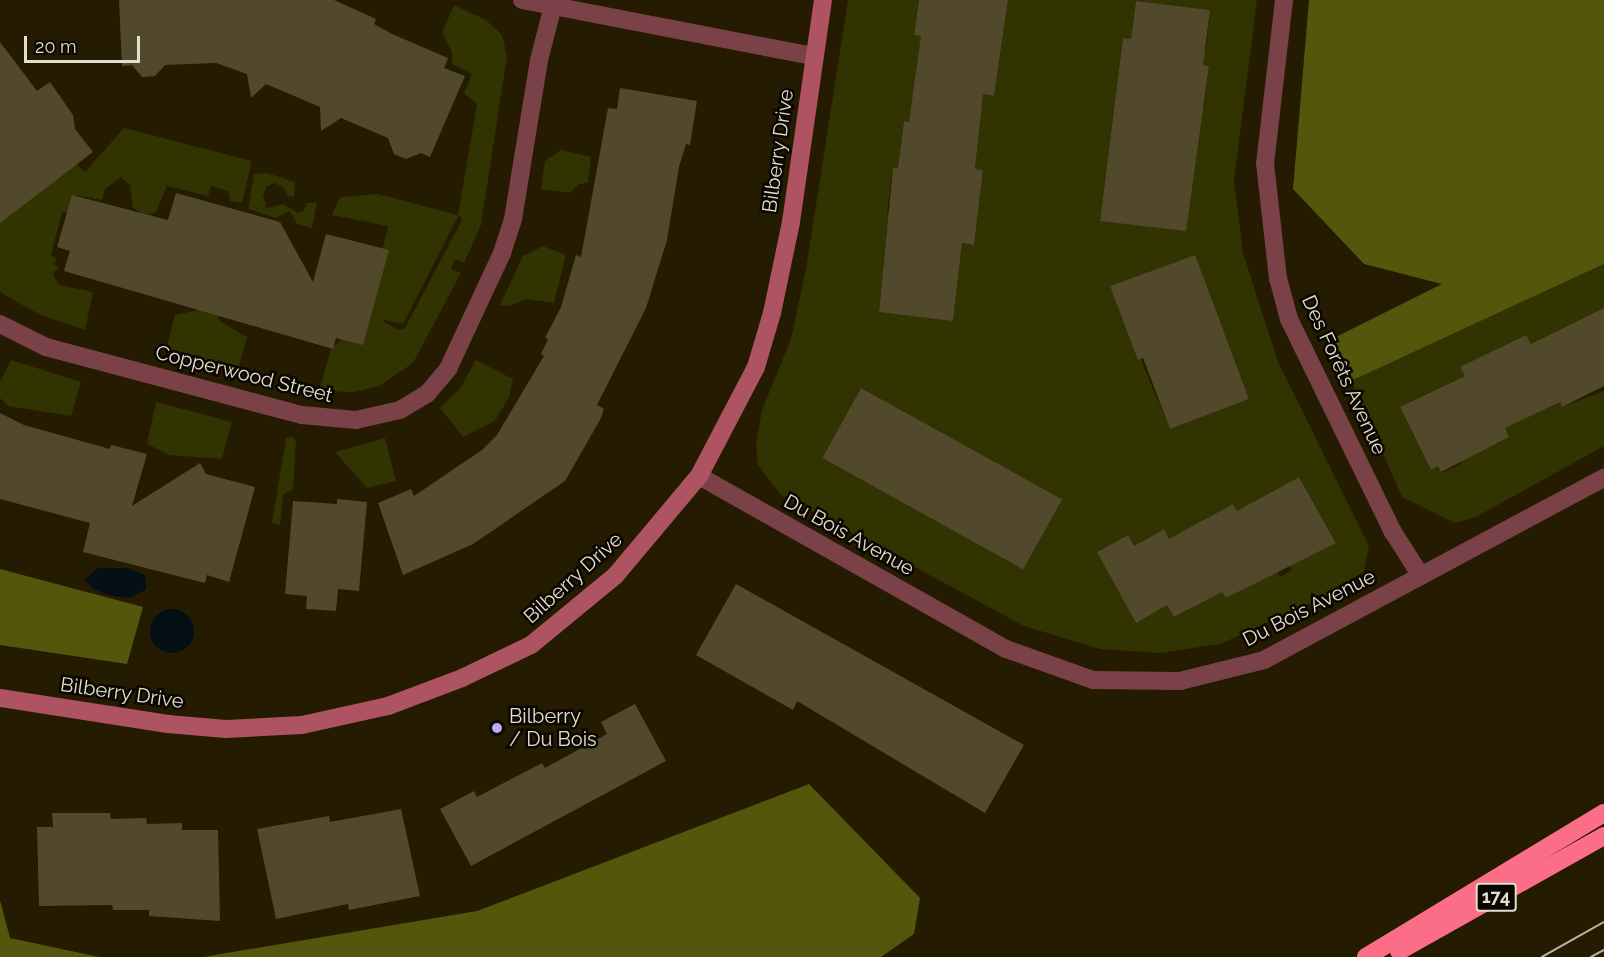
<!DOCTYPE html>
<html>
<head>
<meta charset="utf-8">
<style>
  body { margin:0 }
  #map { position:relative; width:1604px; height:957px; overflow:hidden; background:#241b01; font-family:Raleway,sans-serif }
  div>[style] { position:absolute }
  .green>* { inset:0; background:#313301 }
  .forest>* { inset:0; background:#54570b }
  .water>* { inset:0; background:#041016 }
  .round { border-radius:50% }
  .building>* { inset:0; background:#52492d; transform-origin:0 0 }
  .street>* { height:18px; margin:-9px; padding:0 9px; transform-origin:9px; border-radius:9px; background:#7a4149 }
  .secondary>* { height:18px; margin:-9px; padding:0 9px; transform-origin:9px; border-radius:9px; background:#ae5362 }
  .highway>* { height:18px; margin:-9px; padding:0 9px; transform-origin:9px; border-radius:9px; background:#fc6d87 }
  .tram>* { height:1.5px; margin:-0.75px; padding:0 0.75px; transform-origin:0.75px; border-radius:0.75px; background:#b9b3a1 }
  .dots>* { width:16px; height:16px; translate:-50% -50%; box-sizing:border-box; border:3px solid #0a0601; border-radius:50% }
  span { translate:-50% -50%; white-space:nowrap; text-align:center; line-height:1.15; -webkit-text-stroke:5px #0a0601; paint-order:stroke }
  .shield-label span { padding:2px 4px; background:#0a0601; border:2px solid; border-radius:4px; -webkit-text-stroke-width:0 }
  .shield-label { font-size:18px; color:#e3dece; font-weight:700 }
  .street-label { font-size:20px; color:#e3dece }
  .poi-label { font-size:20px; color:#e3dece }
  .left { translate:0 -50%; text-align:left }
  .scale { position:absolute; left:24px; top:36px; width:116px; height:27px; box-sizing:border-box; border:3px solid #e3dece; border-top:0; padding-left:8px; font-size:18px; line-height:21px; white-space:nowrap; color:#e3dece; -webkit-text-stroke:4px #0a0601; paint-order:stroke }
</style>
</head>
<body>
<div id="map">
  <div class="green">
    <div style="clip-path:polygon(evenodd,848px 0,919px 0,914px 34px,928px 36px,928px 86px,994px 96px,1008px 0,1257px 0,1234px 181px,1243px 253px,1278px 362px,1369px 546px,1364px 571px,1342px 589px,1220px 644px,1161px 653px,1100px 649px,1024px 626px,781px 495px,758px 465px,756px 445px,762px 410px,791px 339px,806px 269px,848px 0,1136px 1px,1210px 10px,1206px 48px,1198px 65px,1209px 66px,1204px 106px,1100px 220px,1123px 38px,1131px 39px,1136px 1px,848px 0,904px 121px,979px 130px,975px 169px,983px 170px,974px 245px,962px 243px,953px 320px,879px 312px,887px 228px,902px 215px,887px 213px,893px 168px,907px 169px,909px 146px,901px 144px,904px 121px,848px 0,1183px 259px,1220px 322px,1249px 399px,1170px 429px,1110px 286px,1183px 259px,848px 0,861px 388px,1062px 500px,1024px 569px,822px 458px,861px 388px,848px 0,1299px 477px,1336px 542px,1316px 553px,1311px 544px,1286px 558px,1292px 570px,1280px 577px,1276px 571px,1227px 598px,1222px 591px,1183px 595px,1190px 609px,1174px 617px,1161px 595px,1153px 613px,1136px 622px,1097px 552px,1128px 535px,1134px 546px,1163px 529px,1170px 539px,1233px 504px,1237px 511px,1299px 477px)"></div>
    <div style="clip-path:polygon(evenodd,454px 5px,486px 20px,502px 35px,507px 56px,481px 225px,464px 263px,455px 259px,451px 269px,461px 273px,413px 363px,379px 386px,354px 392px,319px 391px,331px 349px,342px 339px,362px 343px,388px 226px,332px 215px,340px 197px,378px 194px,458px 215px,477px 104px,464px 93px,472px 74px,452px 64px,452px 52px,442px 33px,454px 5px,459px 215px,462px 220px,405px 328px,398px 330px,380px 319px,403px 324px,459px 215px)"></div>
    <div style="clip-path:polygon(124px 128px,252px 161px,242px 203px,230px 201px,228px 191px,211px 186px,208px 196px,167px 186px,156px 212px,145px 215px,133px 208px,130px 185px,121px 177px,105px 189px,102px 200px,74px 195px,70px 213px,62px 212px,51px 255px,57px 260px,53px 264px,59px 267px,53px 274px,59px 285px,93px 292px,85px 330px,40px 315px,0 292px,0 216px,71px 159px,85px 172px)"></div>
    <div style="clip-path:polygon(561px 150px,591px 157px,588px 183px,579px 184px,570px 193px,541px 189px,545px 161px)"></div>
    <div style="clip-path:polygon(267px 173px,295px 182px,294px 197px,287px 196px,284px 188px,275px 183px,266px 187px,263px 196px,267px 208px,283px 204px,298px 213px,304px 210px,307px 203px,317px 203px,312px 228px,297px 224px,290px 211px,276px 218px,248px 209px,254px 174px)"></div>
    <div style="clip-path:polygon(543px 246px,566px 255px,554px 303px,527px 299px,509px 306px,500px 305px,523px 256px)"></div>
    <div style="clip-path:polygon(1604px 264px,1604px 320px,1531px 344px,1526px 335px,1461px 367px,1465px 376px,1400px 407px,1431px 470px,1438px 466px,1442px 473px,1461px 464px,1458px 456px,1509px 437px,1503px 424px,1557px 395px,1562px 407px,1604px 391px,1604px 446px,1476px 517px,1455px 523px,1402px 497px,1351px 381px)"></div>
    <div style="clip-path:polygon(213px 307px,221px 322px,247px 337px,238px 370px,166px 350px,175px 315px)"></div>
    <div style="clip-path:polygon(11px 360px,81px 382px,71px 416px,8px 406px,0 398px,0 382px)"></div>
    <div style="clip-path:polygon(476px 360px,513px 379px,509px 397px,495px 421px,463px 437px,440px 408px,461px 387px)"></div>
    <div style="clip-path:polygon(156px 402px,232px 422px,222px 459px,169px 455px,147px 444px)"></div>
    <div style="clip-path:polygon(293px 437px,296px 440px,293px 489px,283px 495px,280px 525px,272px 523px,286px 438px)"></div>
    <div style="clip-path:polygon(385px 438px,396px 481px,367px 488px,335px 452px)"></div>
  </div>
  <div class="forest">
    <div style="clip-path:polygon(1309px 0,1604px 0,1604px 264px,1351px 381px,1328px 341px,1442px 284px,1364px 264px,1293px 189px)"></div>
    <div style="clip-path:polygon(0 569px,143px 607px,127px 664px,0 645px)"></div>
    <div style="clip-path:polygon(809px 784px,920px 898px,914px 934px,881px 957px,203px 957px,477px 911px)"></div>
    <div style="clip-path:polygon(0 900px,10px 938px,99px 957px,0 957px)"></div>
  </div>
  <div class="water">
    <div style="clip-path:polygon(98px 568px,127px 568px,145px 575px,146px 589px,131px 598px,112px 596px,93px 589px,85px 580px)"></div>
    <div class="round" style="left:150px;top:609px;width:44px;height:44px"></div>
  </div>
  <div class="building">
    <div style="clip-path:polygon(119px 0,334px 0,376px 19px,374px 24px,392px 34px,448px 58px,444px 68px,465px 76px,430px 157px,421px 153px,406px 159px,394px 154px,388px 138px,341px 118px,321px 131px,320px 107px,266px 84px,251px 98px,247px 74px,216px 63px,165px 65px,155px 76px,142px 77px,132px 65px,122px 66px)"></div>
    <div style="clip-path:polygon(919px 0,1008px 0,994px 96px,983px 94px,975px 169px,983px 170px,974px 245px,962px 243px,953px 321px,879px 312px,893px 168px,898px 168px,904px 121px,909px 122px,921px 36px,914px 35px)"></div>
    <div style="clip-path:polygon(1136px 1px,1210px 10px,1203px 65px,1209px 66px,1186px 231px,1100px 221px,1123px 38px,1131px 39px)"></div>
    <div style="clip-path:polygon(0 42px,37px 91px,50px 82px,73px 115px,75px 129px,93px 152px,0 223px)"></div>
    <div style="clip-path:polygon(620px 88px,697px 101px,690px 145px,686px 144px,679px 167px,667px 240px,646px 308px,597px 405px,604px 409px,600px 420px,565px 481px,473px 544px,403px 575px,378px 503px,411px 489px,414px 496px,482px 450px,497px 435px,544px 356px,541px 354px,548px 339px,545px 338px,561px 307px,576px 255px,581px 257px,608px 108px,617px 109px)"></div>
    <div style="clip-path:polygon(176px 193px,280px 222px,313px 282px,326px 234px,389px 250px,363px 345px,336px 338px,333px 349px,64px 271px,70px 251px,57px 247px,72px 195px,168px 220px)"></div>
    <div style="clip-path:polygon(1195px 255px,1249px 399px,1170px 429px,1143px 358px,1138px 360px,1110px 286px)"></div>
    <div style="clip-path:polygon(1604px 308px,1604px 386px,1562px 407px,1560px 402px,1505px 428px,1509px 437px,1441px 472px,1438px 466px,1431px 470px,1400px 407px,1465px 376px,1460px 367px,1526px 335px,1531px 344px)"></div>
    <div style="left:861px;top:388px;width:230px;height:80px;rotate:29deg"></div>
    <div style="clip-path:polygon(0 413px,24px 425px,110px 449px,111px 445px,147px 454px,132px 506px,200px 463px,206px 474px,255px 487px,229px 582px,207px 575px,205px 583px,83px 552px,90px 523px,0 499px)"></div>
    <div style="clip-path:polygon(1299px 477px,1336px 543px,1226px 598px,1222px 592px,1174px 617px,1167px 605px,1136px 623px,1097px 552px,1128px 535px,1134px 546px,1164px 529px,1169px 539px,1233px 504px,1237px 511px)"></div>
    <div style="clip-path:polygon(337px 499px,367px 502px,359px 591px,338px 589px,336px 611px,306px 609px,307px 596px,285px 594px,293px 501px,337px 504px)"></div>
    <div style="clip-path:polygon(736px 584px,1024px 745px,985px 813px,797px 701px,793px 710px,696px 655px)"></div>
    <div style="clip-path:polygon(635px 704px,666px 761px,471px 866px,440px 809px,474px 791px,477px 797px,542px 763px,545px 768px,607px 734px,601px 722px)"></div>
    <div style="clip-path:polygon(401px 809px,420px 896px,349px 910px,348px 904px,276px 919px,257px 829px,329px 816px,330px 822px)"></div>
    <div style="clip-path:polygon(52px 813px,110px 813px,111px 819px,146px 818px,147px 824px,182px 823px,182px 830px,218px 830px,220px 921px,149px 916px,149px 910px,113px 910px,112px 905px,39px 906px,37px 827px,53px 827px)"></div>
  </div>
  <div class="street">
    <div style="left:522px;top:0;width:297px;rotate:10.9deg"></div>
    <div style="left:1284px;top:0;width:164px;rotate:96.6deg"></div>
    <div style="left:1265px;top:163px;width:116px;rotate:83.6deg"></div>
    <div style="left:1278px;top:278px;width:42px;rotate:75deg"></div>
    <div style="left:1289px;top:319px;width:237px;rotate:64deg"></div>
    <div style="left:1393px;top:532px;width:52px;rotate:57.5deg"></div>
    <div style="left:0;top:324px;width:51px;rotate:26.6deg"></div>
    <div style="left:46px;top:347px;width:265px;rotate:14.9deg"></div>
    <div style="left:302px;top:415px;width:54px;rotate:5.3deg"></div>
    <div style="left:356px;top:420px;width:45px;rotate:-12.8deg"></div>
    <div style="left:400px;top:410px;width:31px;rotate:-31deg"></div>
    <div style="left:427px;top:394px;width:33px;rotate:-50deg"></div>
    <div style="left:448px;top:369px;width:128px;rotate:-65deg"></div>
    <div style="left:502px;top:253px;width:36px;rotate:-72deg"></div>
    <div style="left:513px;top:219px;width:161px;rotate:-80.7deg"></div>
    <div style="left:539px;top:60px;width:56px;rotate:-75.5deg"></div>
    <div style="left:699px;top:476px;width:352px;rotate:29.4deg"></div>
    <div style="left:1006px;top:649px;width:92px;rotate:19.6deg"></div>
    <div style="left:1093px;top:680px;width:87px;rotate:0.7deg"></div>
    <div style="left:1180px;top:681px;width:87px;rotate:-14deg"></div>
    <div style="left:1264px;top:660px;width:386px;rotate:-28.2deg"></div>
  </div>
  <div class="secondary">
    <div style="left:0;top:698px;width:170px;rotate:8.8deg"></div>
    <div style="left:168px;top:724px;width:58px;rotate:4.9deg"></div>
    <div style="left:226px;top:729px;width:76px;rotate:-3deg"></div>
    <div style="left:302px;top:725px;width:88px;rotate:-12.5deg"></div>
    <div style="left:388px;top:706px;width:79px;rotate:-20.7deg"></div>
    <div style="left:462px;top:678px;width:76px;rotate:-25.6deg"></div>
    <div style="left:531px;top:645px;width:109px;rotate:-39.4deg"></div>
    <div style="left:615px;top:576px;width:131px;rotate:-50deg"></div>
    <div style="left:699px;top:476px;width:123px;rotate:-62.4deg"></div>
    <div style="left:756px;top:367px;width:56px;rotate:-73.5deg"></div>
    <div style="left:772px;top:313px;width:93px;rotate:-78.2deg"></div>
    <div style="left:791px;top:222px;width:224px;rotate:-81.8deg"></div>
  </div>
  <div class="highway">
    <div style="left:1399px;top:951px;width:235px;rotate:-29.3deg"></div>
    <div style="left:1366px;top:957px;width:278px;rotate:-31.2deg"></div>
  </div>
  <div class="tram">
    <div style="left:1542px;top:957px;width:71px;rotate:-29.4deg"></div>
    <div style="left:1591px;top:957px;width:15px;rotate:-28deg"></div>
  </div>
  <div class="dots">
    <div style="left:497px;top:728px;background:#bea9f5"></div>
  </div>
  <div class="shield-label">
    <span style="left:1496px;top:897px">174</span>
  </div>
  <div class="street-label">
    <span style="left:778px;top:151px;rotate:-82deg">Bilberry Drive</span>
    <span style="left:244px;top:374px;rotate:14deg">Copperwood Street</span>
    <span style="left:1344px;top:375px;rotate:65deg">Des Forêts Avenue</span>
    <span style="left:849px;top:535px;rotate:29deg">Du Bois Avenue</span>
    <span style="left:573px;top:578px;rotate:-42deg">Bilberry Drive</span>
    <span style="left:1309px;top:608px;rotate:-27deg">Du Bois Avenue</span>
    <span style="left:122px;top:693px;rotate:8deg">Bilberry Drive</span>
  </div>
  <div class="poi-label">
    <span class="left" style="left:509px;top:728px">Bilberry<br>/ Du Bois</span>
  </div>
  <div class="scale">20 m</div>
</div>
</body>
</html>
